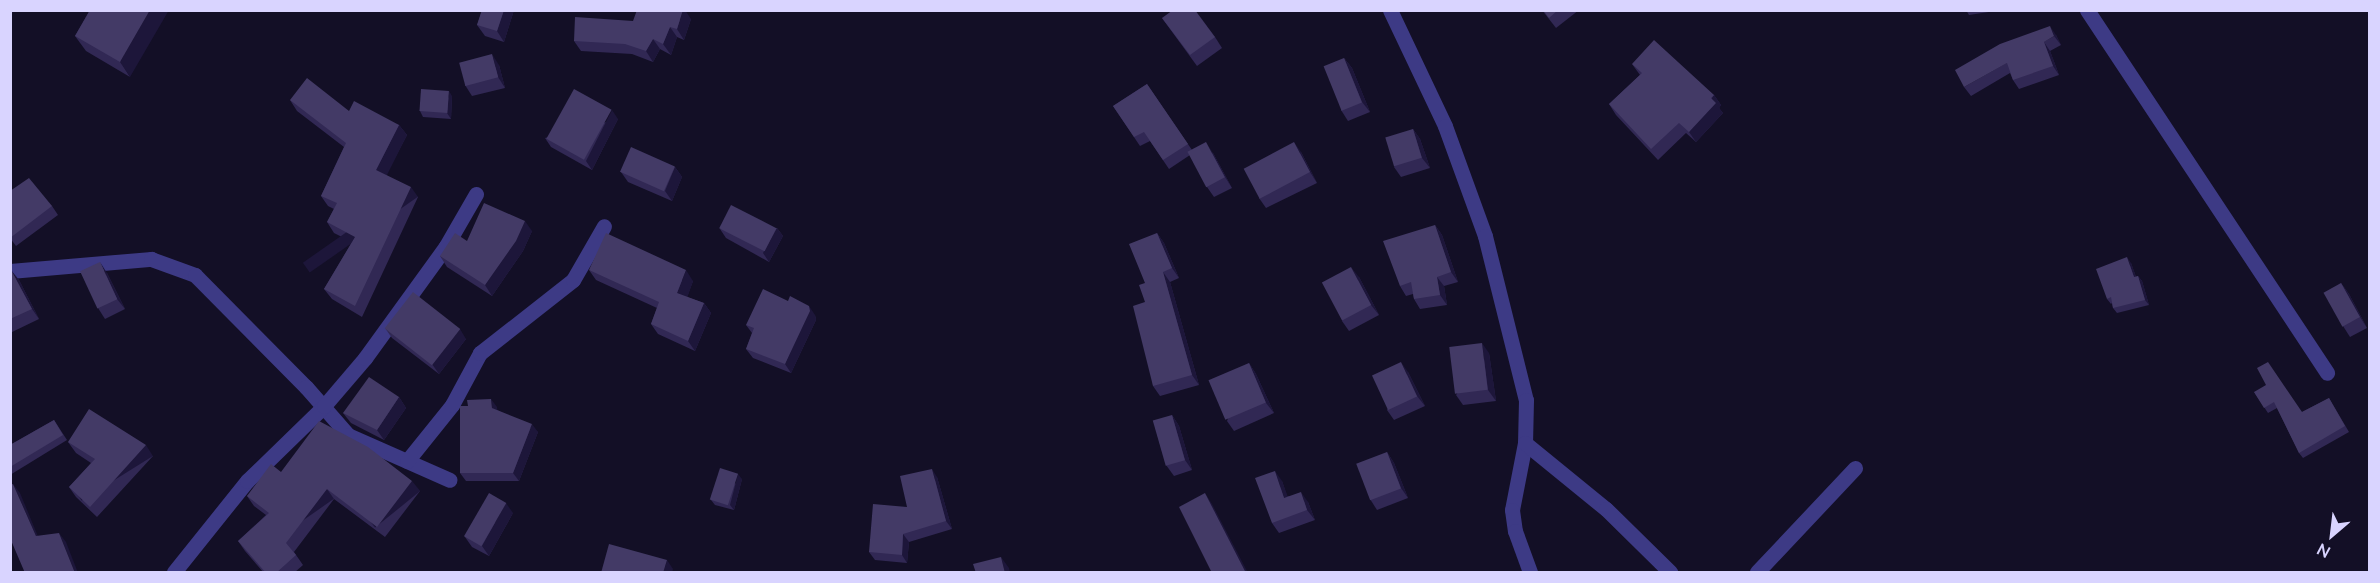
<!DOCTYPE html>
<html>
<head>
<meta charset="utf-8">
<style>
  body { margin:0 }
  #map { position:relative; width:2380px; height:583px; overflow:hidden; background:#130f26; font-family:Lato,sans-serif }
  div>[style] { position:absolute }
  .minor>* { height:15px; margin:-7.5px; padding:0 7.5px; transform-origin:7.5px; border-radius:7.5px; background:#3d3a85 }
  .wall>* { inset:0; background:#312854 }
  .shaded-wall>* { inset:0; background:#1d163a; transform-origin:0 0 }
  .building>* { inset:0; background:#433a66; transform-origin:0 0 }
  span { translate:-50% -50%; white-space:nowrap; text-align:center; line-height:1.15; -webkit-text-stroke:4.5px #130f26; paint-order:stroke }
  .frame { position:absolute; inset:0; border:12px solid #d9d4ff; pointer-events:none }
  .north { position:absolute; left:2302px; top:505px; width:60px; height:60px; -webkit-text-stroke:4px #130f26; paint-order:stroke; rotate:208deg; font-size:16px; font-weight:700; line-height:24px; text-align:center; color:#d9d4ff }
  .north::after { content:''; display:block; margin:auto; width:21px; height:27px; background:#d9d4ff; clip-path:polygon(50% 0,100% 100%,50% 72%,0 100%) }
</style>
</head>
<body>
<div id="map">
  <div class="minor">
    <div style="left:1390px;top:10px;width:128px;rotate:64.6deg"></div>
    <div style="left:1445px;top:126px;width:117px;rotate:70deg"></div>
    <div style="left:1485px;top:236px;width:169px;rotate:76deg"></div>
    <div style="left:1526px;top:400px;width:43px;rotate:91.3deg"></div>
    <div style="left:1525px;top:443px;width:68px;rotate:101deg"></div>
    <div style="left:1512px;top:510px;width:21px;rotate:82deg"></div>
    <div style="left:1515px;top:531px;width:44px;rotate:69.9deg"></div>
    <div style="left:2087px;top:10px;width:435px;rotate:56.5deg"></div>
    <div style="left:10px;top:271px;width:142px;rotate:-4.9deg"></div>
    <div style="left:151px;top:259px;width:47px;rotate:20deg"></div>
    <div style="left:195px;top:275px;width:158px;rotate:45.3deg"></div>
    <div style="left:306px;top:387px;width:64px;rotate:48.8deg"></div>
    <div style="left:348px;top:435px;width:111px;rotate:23.8deg"></div>
    <div style="left:1525px;top:443px;width:104px;rotate:39.2deg"></div>
    <div style="left:1606px;top:509px;width:90px;rotate:44.5deg"></div>
    <div style="left:407px;top:461px;width:72px;rotate:-51.2deg"></div>
    <div style="left:452px;top:405px;width:59px;rotate:-61.7deg"></div>
    <div style="left:480px;top:353px;width:118px;rotate:-38.1deg"></div>
    <div style="left:573px;top:280px;width:62px;rotate:-60.1deg"></div>
    <div style="left:174px;top:572px;width:117px;rotate:-51.3deg"></div>
    <div style="left:247px;top:481px;width:107px;rotate:-44.2deg"></div>
    <div style="left:324px;top:406px;width:63px;rotate:-49.5deg"></div>
    <div style="left:365px;top:358px;width:138px;rotate:-54.1deg"></div>
    <div style="left:446px;top:246px;width:60px;rotate:-60deg"></div>
    <div style="left:1757px;top:572px;width:143px;rotate:-46.7deg"></div>
  </div>
  <div class="wall">
    <div style="clip-path:polygon(90px 10px,130px 77px,86px 51px,75px 36px)"></div>
    <div style="clip-path:polygon(482px 10px,514px 10px,504px 42px,485px 36px,477px 25px)"></div>
    <div style="clip-path:polygon(1542px 10px,1579px 10px,1556px 28px)"></div>
    <div style="clip-path:polygon(1966px 10px,2002px 10px,1969px 15px)"></div>
    <div style="clip-path:polygon(1162px 18px,1215px 37px,1222px 48px,1197px 66px)"></div>
    <div style="clip-path:polygon(691px 19px,684px 40px,677px 37px,671px 55px,660px 49px,653px 62px,632px 54px,581px 51px,574px 41px,633px 21px)"></div>
    <div style="clip-path:polygon(2056px 35px,2061px 45px,2050px 51px,2059px 75px,2019px 89px,2013px 80px,2010px 73px,1971px 96px,1964px 87px)"></div>
    <div style="clip-path:polygon(1344px 58px,1352px 68px,1370px 112px,1348px 121px,1341px 110px)"></div>
    <div style="clip-path:polygon(1632px 64px,1714px 95px,1721px 105px,1719px 108px,1723px 113px,1696px 142px,1686px 133px,1658px 160px,1616px 115px,1609px 104px,1640px 75px)"></div>
    <div style="clip-path:polygon(499px 65px,505px 88px,472px 96px,465px 85px)"></div>
    <div style="clip-path:polygon(1147px 84px,1192px 150px,1213px 153px,1232px 188px,1214px 197px,1207px 187px,1190px 155px,1169px 169px,1150px 141px,1140px 146px,1113px 106px)"></div>
    <div style="clip-path:polygon(452px 96px,451px 119px,423px 117px,420px 111px)"></div>
    <div style="clip-path:polygon(290px 100px,349px 111px,399px 125px,407px 135px,386px 175px,418px 197px,362px 317px,332px 299px,324px 289px,352px 242px,334px 233px,327px 222px,334px 209px,328px 206px,321px 196px,344px 147px,297px 111px)"></div>
    <div style="clip-path:polygon(618px 119px,592px 170px,551px 147px,545px 138px)"></div>
    <div style="clip-path:polygon(1413px 129px,1420px 139px,1430px 168px,1401px 177px,1394px 167px)"></div>
    <div style="clip-path:polygon(1301px 152px,1317px 183px,1266px 208px,1259px 198px)"></div>
    <div style="clip-path:polygon(675px 167px,682px 177px,672px 201px,628px 182px,621px 172px)"></div>
    <div style="clip-path:polygon(10px 191px,52px 206px,58px 215px,16px 246px,10px 238px)"></div>
    <div style="clip-path:polygon(1435px 225px,1442px 235px,1458px 282px,1444px 286px,1447px 305px,1420px 309px,1414px 299px,1413px 294px,1406px 296px,1400px 286px)"></div>
    <div style="clip-path:polygon(777px 228px,783px 236px,769px 262px,726px 238px,720px 229px)"></div>
    <div style="clip-path:polygon(532px 231px,523px 251px,492px 296px,447px 267px,440px 256px)"></div>
    <div style="clip-path:polygon(1157px 233px,1164px 243px,1179px 278px,1170px 282px,1199px 385px,1160px 396px,1153px 386px,1145px 302px)"></div>
    <div style="clip-path:polygon(2131px 263px,2136px 277px,2138px 276px,2142px 281px,2149px 305px,2117px 313px,2113px 308px,2112px 303px,2111px 304px,2107px 299px)"></div>
    <div style="clip-path:polygon(10px 270px,19px 280px,39px 319px,10px 333px)"></div>
    <div style="clip-path:polygon(589px 270px,693px 281px,687px 297px,704px 303px,711px 313px,695px 351px,658px 334px,651px 324px,657px 308px,596px 280px)"></div>
    <div style="clip-path:polygon(107px 273px,125px 309px,105px 319px,98px 308px)"></div>
    <div style="clip-path:polygon(1359px 277px,1379px 315px,1349px 331px,1342px 321px)"></div>
    <div style="clip-path:polygon(2341px 283px,2349px 294px,2367px 328px,2350px 337px,2343px 326px)"></div>
    <div style="clip-path:polygon(815px 315px,816px 320px,791px 373px,753px 358px,746px 349px,752px 333px,746px 325px)"></div>
    <div style="clip-path:polygon(385px 328px,466px 339px,439px 374px,392px 338px)"></div>
    <div style="clip-path:polygon(1489px 353px,1496px 401px,1463px 405px,1456px 395px)"></div>
    <div style="clip-path:polygon(1249px 363px,1256px 374px,1274px 413px,1234px 431px,1227px 421px)"></div>
    <div style="clip-path:polygon(1408px 372px,1425px 406px,1394px 420px,1387px 410px)"></div>
    <div style="clip-path:polygon(2254px 392px,2302px 412px,2329px 398px,2349px 432px,2303px 458px,2299px 453px,2277px 408px,2268px 413px)"></div>
    <div style="clip-path:polygon(399px 397px,406px 408px,384px 440px,351px 423px,343px 413px)"></div>
    <div style="clip-path:polygon(497px 407px,497px 410px,538px 432px,519px 481px,466px 481px,460px 473px)"></div>
    <div style="clip-path:polygon(1172px 415px,1179px 426px,1192px 470px,1174px 476px,1166px 465px)"></div>
    <div style="clip-path:polygon(54px 420px,67px 440px,10px 475px,10px 445px)"></div>
    <div style="clip-path:polygon(68px 442px,153px 456px,97px 517px,76px 497px,69px 487px,91px 463px,76px 453px)"></div>
    <div style="clip-path:polygon(1387px 452px,1394px 463px,1408px 498px,1377px 510px,1370px 499px)"></div>
    <div style="clip-path:polygon(281px 472px,420px 491px,385px 537px,334px 499px,294px 552px,303px 565px,294px 573px,264px 573px,245px 551px,238px 541px,266px 515px,254px 506px,247px 496px)"></div>
    <div style="clip-path:polygon(937px 477px,952px 529px,909px 542px,907px 563px,875px 560px,869px 552px,907px 507px)"></div>
    <div style="clip-path:polygon(742px 479px,734px 510px,715px 505px,711px 500px)"></div>
    <div style="clip-path:polygon(1282px 481px,1287px 496px,1308px 502px,1315px 520px,1279px 533px,1272px 523px)"></div>
    <div style="clip-path:polygon(513px 513px,489px 556px,472px 547px,465px 537px)"></div>
  </div>
  <div class="shaded-wall">
    <div style="clip-path:polygon(10px 10px,14px 10px,10px 18px)"></div>
    <div style="clip-path:polygon(150px 10px,169px 10px,130px 77px,120px 62px)"></div>
    <div style="clip-path:polygon(504px 10px,514px 10px,504px 42px,497px 31px)"></div>
    <div style="clip-path:polygon(683px 10px,685px 10px,691px 19px,684px 40px,677px 29px)"></div>
    <div style="clip-path:polygon(2050px 26px,2056px 35px,2061px 45px,2054px 36px)"></div>
    <div style="clip-path:polygon(670px 27px,677px 37px,671px 55px,663px 44px)"></div>
    <div style="clip-path:polygon(653px 39px,660px 49px,653px 62px,646px 51px)"></div>
    <div style="clip-path:polygon(2044px 42px,2050px 51px,2059px 75px,2053px 66px)"></div>
    <div style="clip-path:polygon(492px 54px,499px 65px,505px 88px,498px 77px)"></div>
    <div style="clip-path:polygon(1344px 58px,1352px 68px,1370px 112px,1362px 102px)"></div>
    <div style="clip-path:polygon(449px 91px,452px 96px,451px 119px,447px 113px)"></div>
    <div style="clip-path:polygon(1714px 95px,1721px 105px,1719px 108px,1723px 113px,1696px 142px,1689px 132px)"></div>
    <div style="clip-path:polygon(612px 110px,618px 119px,592px 170px,586px 161px)"></div>
    <div style="clip-path:polygon(399px 125px,407px 135px,384px 181px,376px 170px)"></div>
    <div style="clip-path:polygon(1413px 129px,1420px 139px,1430px 168px,1422px 158px)"></div>
    <div style="clip-path:polygon(1206px 142px,1213px 153px,1232px 188px,1225px 177px)"></div>
    <div style="clip-path:polygon(1294px 142px,1301px 152px,1317px 183px,1310px 172px)"></div>
    <div style="clip-path:polygon(675px 167px,682px 177px,672px 201px,665px 191px)"></div>
    <div style="left:411px;top:187px;width:12px;height:132px;rotate:55deg"></div>
    <div style="clip-path:polygon(525px 221px,532px 231px,523px 251px,492px 296px,485px 285px)"></div>
    <div style="clip-path:polygon(1435px 225px,1442px 235px,1458px 282px,1451px 272px)"></div>
    <div style="clip-path:polygon(777px 228px,783px 236px,769px 262px,763px 253px)"></div>
    <div style="clip-path:polygon(1157px 233px,1164px 243px,1179px 278px,1172px 268px)"></div>
    <div style="clip-path:polygon(2127px 257px,2131px 263px,2138px 282px,2134px 277px)"></div>
    <div style="clip-path:polygon(100px 262px,107px 273px,125px 309px,117px 299px)"></div>
    <div style="clip-path:polygon(1351px 267px,1359px 277px,1379px 315px,1371px 305px)"></div>
    <div style="clip-path:polygon(11px 270px,19px 280px,39px 319px,32px 309px)"></div>
    <div style="clip-path:polygon(686px 270px,693px 281px,685px 304px,677px 293px)"></div>
    <div style="clip-path:polygon(1163px 272px,1170px 282px,1199px 385px,1192px 375px)"></div>
    <div style="clip-path:polygon(2138px 276px,2142px 281px,2149px 305px,2145px 300px)"></div>
    <div style="clip-path:polygon(1437px 277px,1444px 286px,1447px 305px,1440px 295px)"></div>
    <div style="clip-path:polygon(2341px 283px,2349px 294px,2367px 328px,2360px 317px)"></div>
    <div style="clip-path:polygon(704px 303px,711px 313px,695px 351px,688px 341px)"></div>
    <div style="clip-path:polygon(809px 306px,815px 315px,816px 320px,791px 373px,785px 364px)"></div>
    <div style="clip-path:polygon(460px 329px,466px 339px,439px 374px,432px 364px)"></div>
    <div style="clip-path:polygon(1482px 343px,1489px 353px,1496px 401px,1488px 390px)"></div>
    <div style="clip-path:polygon(1401px 362px,1408px 372px,1425px 406px,1417px 396px)"></div>
    <div style="clip-path:polygon(1249px 363px,1256px 374px,1274px 413px,1266px 403px)"></div>
    <div style="clip-path:polygon(399px 397px,406px 408px,384px 440px,377px 430px)"></div>
    <div style="clip-path:polygon(491px 399px,497px 407px,498px 417px,492px 408px)"></div>
    <div style="clip-path:polygon(1172px 415px,1179px 426px,1192px 470px,1185px 460px)"></div>
    <div style="clip-path:polygon(532px 424px,538px 432px,519px 481px,513px 473px)"></div>
    <div style="left:146px;top:445px;width:13px;height:84px;rotate:58deg"></div>
    <div style="clip-path:polygon(1387px 452px,1394px 463px,1408px 498px,1401px 488px)"></div>
    <div style="clip-path:polygon(932px 469px,937px 477px,952px 529px,946px 521px)"></div>
    <div style="clip-path:polygon(1275px 471px,1282px 481px,1292px 508px,1284px 498px)"></div>
    <div style="clip-path:polygon(738px 474px,742px 479px,734px 510px,730px 505px)"></div>
    <div style="left:412px;top:481px;width:13px;height:58px;rotate:51deg"></div>
    <div style="clip-path:polygon(13px 484px,20px 493px,42px 546px,36px 536px)"></div>
    <div style="left:327px;top:489px;width:12px;height:68px;rotate:55deg"></div>
    <div style="clip-path:polygon(1301px 492px,1308px 502px,1315px 520px,1307px 510px)"></div>
    <div style="clip-path:polygon(1205px 493px,1212px 504px,1248px 573px,1246px 573px)"></div>
    <div style="clip-path:polygon(506px 503px,513px 513px,489px 556px,482px 546px)"></div>
    <div style="clip-path:polygon(59px 533px,66px 542px,78px 573px,75px 573px)"></div>
    <div style="clip-path:polygon(903px 534px,909px 542px,907px 563px,902px 555px)"></div>
    <div style="clip-path:polygon(1001px 557px,1009px 568px,1010px 573px,1005px 573px)"></div>
    <div style="clip-path:polygon(667px 560px,673px 569px,672px 573px,663px 573px)"></div>
  </div>
  <div class="building">
    <div style="clip-path:polygon(90px 10px,150px 10px,120px 62px,75px 36px)"></div>
    <div style="clip-path:polygon(482px 10px,504px 10px,497px 31px,477px 25px)"></div>
    <div style="clip-path:polygon(637px 10px,683px 10px,677px 29px,670px 27px,663px 44px,653px 39px,646px 51px,625px 44px,574px 41px,575px 17px,633px 21px)"></div>
    <div style="clip-path:polygon(1173px 10px,1195px 10px,1215px 37px,1190px 55px,1162px 18px)"></div>
    <div style="clip-path:polygon(1543px 10px,1558px 10px,1549px 18px)"></div>
    <div style="clip-path:polygon(2050px 26px,2054px 36px,2044px 42px,2053px 66px,2013px 80px,2007px 63px,1964px 87px,1955px 70px,2000px 44px)"></div>
    <div style="clip-path:polygon(1654px 40px,1714px 95px,1711px 98px,1716px 103px,1689px 132px,1679px 123px,1651px 149px,1609px 104px,1642px 73px,1632px 64px)"></div>
    <div style="left:492px;top:54px;width:24px;height:34px;rotate:75deg"></div>
    <div style="left:1344px;top:58px;width:48px;height:22px;rotate:68deg"></div>
    <div style="clip-path:polygon(307px 78px,349px 111px,354px 101px,399px 125px,376px 170px,411px 187px,355px 306px,324px 289px,355px 237px,327px 222px,337px 203px,321px 196px,346px 143px,290px 100px)"></div>
    <div style="clip-path:polygon(1147px 84px,1188px 144px,1163px 160px,1144px 132px,1134px 137px,1113px 106px)"></div>
    <div style="left:421px;top:89px;width:28px;height:22px;rotate:4deg"></div>
    <div style="left:574px;top:89px;width:43px;height:57px;rotate:29deg"></div>
    <div style="left:1413px;top:129px;width:30px;height:29px;rotate:73deg"></div>
    <div style="left:1206px;top:142px;width:40px;height:21px;rotate:62deg"></div>
    <div style="left:1294px;top:142px;width:34px;height:57px;rotate:62deg"></div>
    <div style="left:631px;top:147px;width:48px;height:27px;rotate:24deg"></div>
    <div style="clip-path:polygon(29px 178px,52px 206px,10px 238px,10px 191px)"></div>
    <div style="clip-path:polygon(484px 203px,525px 221px,516px 241px,485px 285px,440px 256px,455px 233px,467px 241px)"></div>
    <div style="left:731px;top:205px;width:51px;height:26px;rotate:27deg"></div>
    <div style="clip-path:polygon(1435px 225px,1451px 272px,1437px 277px,1440px 295px,1414px 299px,1411px 282px,1400px 286px,1383px 241px)"></div>
    <div style="clip-path:polygon(606px 233px,686px 270px,677px 293px,704px 303px,688px 341px,651px 324px,659px 302px,589px 270px)"></div>
    <div style="clip-path:polygon(1157px 233px,1172px 268px,1163px 272px,1192px 375px,1153px 386px,1133px 306px,1145px 302px,1139px 285px,1145px 283px,1129px 244px)"></div>
    <div style="clip-path:polygon(2127px 257px,2134px 277px,2138px 276px,2145px 300px,2113px 308px,2111px 297px,2107px 299px,2096px 269px)"></div>
    <div style="left:100px;top:262px;width:41px;height:22px;rotate:65deg"></div>
    <div style="left:1351px;top:267px;width:43px;height:33px;rotate:62deg"></div>
    <div style="clip-path:polygon(10px 270px,11px 270px,32px 309px,10px 319px)"></div>
    <div style="left:2341px;top:283px;width:39px;height:20px;rotate:61deg"></div>
    <div style="clip-path:polygon(763px 289px,788px 301px,790px 296px,809px 306px,810px 311px,785px 364px,746px 349px,754px 328px,746px 325px)"></div>
    <div style="left:413px;top:292px;width:60px;height:46px;rotate:38deg"></div>
    <div style="left:1482px;top:343px;width:47px;height:33px;rotate:83deg"></div>
    <div style="left:1401px;top:362px;width:38px;height:32px;rotate:65deg"></div>
    <div style="clip-path:polygon(2268px 362px,2302px 412px,2329px 398px,2345px 426px,2299px 453px,2274px 402px,2264px 408px,2254px 392px,2266px 385px,2257px 368px)"></div>
    <div style="left:1249px;top:363px;width:43px;height:44px;rotate:67deg"></div>
    <div style="clip-path:polygon(369px 377px,399px 397px,377px 430px,343px 413px)"></div>
    <div style="clip-path:polygon(491px 399px,492px 408px,532px 424px,513px 473px,460px 473px,460px 406px,468px 406px,467px 400px)"></div>
    <div style="clip-path:polygon(89px 409px,146px 445px,90px 507px,69px 487px,95px 459px,68px 442px)"></div>
    <div style="left:1172px;top:415px;width:47px;height:20px;rotate:74deg"></div>
    <div style="clip-path:polygon(54px 420px,63px 435px,10px 467px,10px 445px)"></div>
    <div style="clip-path:polygon(319px 421px,368px 447px,412px 481px,377px 527px,327px 489px,286px 543px,296px 555px,276px 573px,266px 573px,238px 541px,269px 513px,247px 496px,271px 464px,281px 472px)"></div>
    <div style="left:1387px;top:452px;width:39px;height:33px;rotate:69deg"></div>
    <div style="left:720px;top:468px;width:19px;height:33px;rotate:18deg"></div>
    <div style="clip-path:polygon(932px 469px,946px 521px,903px 534px,902px 555px,869px 552px,873px 504px,907px 507px,900px 476px)"></div>
    <div style="clip-path:polygon(1275px 471px,1284px 498px,1301px 492px,1307px 510px,1272px 523px,1255px 478px)"></div>
    <div style="clip-path:polygon(13px 484px,36px 536px,59px 533px,75px 573px,25px 573px,10px 538px,10px 485px)"></div>
    <div style="left:489px;top:493px;width:20px;height:50px;rotate:30deg"></div>
    <div style="clip-path:polygon(1205px 493px,1246px 573px,1212px 573px,1179px 507px)"></div>
    <div style="clip-path:polygon(609px 544px,667px 560px,663px 573px,601px 573px)"></div>
    <div style="clip-path:polygon(1001px 557px,1005px 573px,976px 573px,973px 564px)"></div>
  </div>
  <div class="frame"></div>
  <div class="north">N</div>
</div>
</body>
</html>
